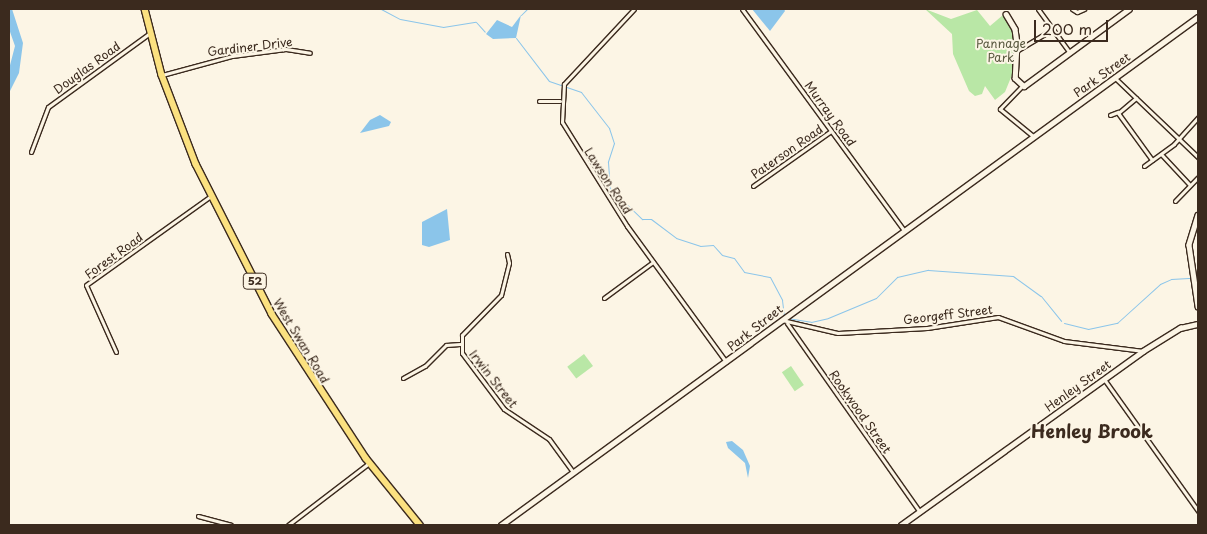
<!DOCTYPE html>
<html>
<head>
<meta charset="utf-8">
<style>
  body { margin:0 }
  #map { position:relative; width:1207px; height:534px; overflow:hidden; background:#fcf5e5; font-family:"Playpen Sans",sans-serif }
  div>[style] { position:absolute }
  .green>* { inset:0; background:#b9e7a6; transform-origin:0 0 }
  .water>* { inset:0; background:#8bc5ea }
  .stream>* { height:1px; margin:-0.5px; padding:0 0.5px; transform-origin:0.5px; border-radius:0.5px; background:#8bc5ea }
  .roads { filter:drop-shadow(1px 0 #3b2a1e) drop-shadow(-1px 0 #3b2a1e) drop-shadow(0 1px #3b2a1e) drop-shadow(0 -1px #3b2a1e) }
  .street>* { height:3px; margin:-1.5px; padding:0 1.5px; transform-origin:1.5px; border-radius:1.5px; background:#fcf5e5 }
  .secondary>* { height:4.5px; margin:-2.25px; padding:0 2.25px; transform-origin:2.25px; border-radius:2.25px; background:#fcf5e5 }
  .primary>* { height:5.5px; margin:-2.75px; padding:0 2.75px; transform-origin:2.75px; border-radius:2.75px; background:#fbe180 }
  span { translate:-50% -50%; white-space:nowrap; text-align:center; line-height:1.15; -webkit-text-stroke:4px #fcf5e5; paint-order:stroke }
  .shield-label span { padding:1px 4px; background:#fcf5e5; border:1px solid; border-radius:4px; -webkit-text-stroke-width:0 }
  .shield-label { font-size:11px; color:#3b2a1e; font-weight:700 }
  .park-label { font-size:12px; color:#5a5940 }
  .street-label { font-size:12px; color:#3b2a1e }
  .district-label { font-size:18px; color:#3b2a1e; font-weight:700 }
  .frame { position:absolute; inset:0; border:10px solid #3b2a1e; pointer-events:none }
  .scale { position:absolute; left:1034px; top:20px; width:74px; height:22px; box-sizing:border-box; border:2px solid #3b2a1e; border-top:0; padding-left:6px; font-size:15px; line-height:18px; white-space:nowrap; color:#3b2a1e; -webkit-text-stroke:4px #fcf5e5; paint-order:stroke }
</style>
</head>
<body>
<div id="map">
  <div class="green">
    <div style="clip-path:polygon(925px 9px,951px 19px,977px 10px,990px 26px,1003px 15px,1011px 26px,1015px 50px,1014px 70px,1005px 92px,995px 100px,985px 86px,982px 94px,975px 96px,969px 91px,953px 54px,952px 34px)"></div>
    <div style="left:584px;top:354px;width:15px;height:21px;rotate:53deg"></div>
    <div style="left:791px;top:366px;width:23px;height:11px;rotate:56deg"></div>
  </div>
  <div class="water">
    <div style="clip-path:polygon(9px 9px,12px 9px,23px 43px,19px 73px,9px 93px,9px 69px,15px 46px,9px 29px)"></div>
    <div style="clip-path:polygon(752px 9px,784px 9px,785px 11px,770px 31px)"></div>
    <div style="clip-path:polygon(521px 15px,516px 38px,493px 39px,486px 34px,497px 20px,512px 27px)"></div>
    <div style="clip-path:polygon(380px 115px,391px 122px,389px 126px,360px 133px,370px 120px)"></div>
    <div style="clip-path:polygon(447px 209px,450px 240px,429px 247px,422px 245px,422px 222px)"></div>
    <div style="clip-path:polygon(732px 441px,743px 450px,750px 466px,748px 478px,745px 463px,728px 448px,726px 442px)"></div>
  </div>
  <div class="stream">
    <div style="left:381px;top:9px;width:21px;rotate:28deg"></div>
    <div style="left:400px;top:19px;width:44px;rotate:10.5deg"></div>
    <div style="left:443px;top:27px;width:33px;rotate:-9deg"></div>
    <div style="left:476px;top:22px;width:13px;rotate:48deg"></div>
    <div style="left:521px;top:15px;width:8px;rotate:-45deg"></div>
    <div style="left:516px;top:38px;width:54px;rotate:52.5deg"></div>
    <div style="left:549px;top:81px;width:34px;rotate:19deg"></div>
    <div style="left:581px;top:92px;width:46px;rotate:52.1deg"></div>
    <div style="left:609px;top:128px;width:16px;rotate:72deg"></div>
    <div style="left:614px;top:143px;width:20px;rotate:108deg"></div>
    <div style="left:608px;top:162px;width:26px;rotate:86deg"></div>
    <div style="left:610px;top:188px;width:45px;rotate:44.1deg"></div>
    <div style="left:642px;top:219px;width:9px"></div>
    <div style="left:651px;top:219px;width:31px;rotate:37deg"></div>
    <div style="left:676px;top:238px;width:25px;rotate:18deg"></div>
    <div style="left:700px;top:246px;width:13px;rotate:-4deg"></div>
    <div style="left:713px;top:245px;width:13px;rotate:48deg"></div>
    <div style="left:722px;top:255px;width:12px;rotate:14deg"></div>
    <div style="left:734px;top:258px;width:17px;rotate:54deg"></div>
    <div style="left:744px;top:272px;width:26px;rotate:11deg"></div>
    <div style="left:770px;top:277px;width:26px;rotate:62deg"></div>
    <div style="left:782px;top:300px;width:16px;rotate:83deg"></div>
    <div style="left:787px;top:318px;width:24px;rotate:9deg"></div>
    <div style="left:811px;top:322px;width:17px;rotate:-13deg"></div>
    <div style="left:828px;top:318px;width:52px;rotate:-22.6deg"></div>
    <div style="left:876px;top:298px;width:30px;rotate:-45deg"></div>
    <div style="left:897px;top:277px;width:32px;rotate:-13deg"></div>
    <div style="left:928px;top:270px;width:85px;rotate:4deg"></div>
    <div style="left:1013px;top:276px;width:34px;rotate:36deg"></div>
    <div style="left:1041px;top:296px;width:32px;rotate:51deg"></div>
    <div style="left:1064px;top:323px;width:25px;rotate:14deg"></div>
    <div style="left:1088px;top:329px;width:30px;rotate:-12deg"></div>
    <div style="left:1117px;top:323px;width:58px;rotate:-42.2deg"></div>
    <div style="left:1160px;top:284px;width:12px;rotate:-24deg"></div>
    <div style="left:1171px;top:279px;width:22px;rotate:-3deg"></div>
  </div>
  <div class="roads">
    <div class="street">
      <div style="left:634px;top:9px;width:103px;rotate:133deg"></div>
      <div style="left:564px;top:84px;width:38px;rotate:93deg"></div>
      <div style="left:562px;top:122px;width:123px;rotate:58deg"></div>
      <div style="left:627px;top:226px;width:168px;rotate:53.9deg"></div>
      <div style="left:742px;top:9px;width:274px;rotate:53.8deg"></div>
      <div style="left:1038px;top:9px;width:54px;rotate:54deg"></div>
      <div style="left:1072px;top:9px;width:6px;rotate:31deg"></div>
      <div style="left:1077px;top:12px;width:8px;rotate:-23deg"></div>
      <div style="left:1018px;top:50px;width:41px;rotate:-31deg"></div>
      <div style="left:162px;top:75px;width:73px;rotate:-15.2deg"></div>
      <div style="left:232px;top:56px;width:54px;rotate:-7.4deg"></div>
      <div style="left:286px;top:49px;width:24px;rotate:9deg"></div>
      <div style="left:1115px;top:78px;width:115px;rotate:43.6deg"></div>
      <div style="left:1022px;top:86px;width:32px;rotate:134deg"></div>
      <div style="left:1000px;top:109px;width:43px;rotate:39.3deg"></div>
      <div style="left:1136px;top:98px;width:23px;rotate:140deg"></div>
      <div style="left:1118px;top:113px;width:58px;rotate:54.1deg"></div>
      <div style="left:539px;top:101px;width:21px"></div>
      <div style="left:1110px;top:115px;width:9px;rotate:-21deg"></div>
      <div style="left:31px;top:152px;width:48px;rotate:-69.3deg"></div>
      <div style="left:48px;top:107px;width:126px;rotate:-36deg"></div>
      <div style="left:1161px;top:154px;width:42px;rotate:46.9deg"></div>
      <div style="left:1144px;top:166px;width:37px;rotate:-36deg"></div>
      <div style="left:1174px;top:144px;width:36px;rotate:-48deg"></div>
      <div style="left:753px;top:186px;width:95px;rotate:-35.2deg"></div>
      <div style="left:1175px;top:201px;width:33px;rotate:-46deg"></div>
      <div style="left:507px;top:254px;width:9px;rotate:77deg"></div>
      <div style="left:509px;top:263px;width:33px;rotate:104deg"></div>
      <div style="left:501px;top:295px;width:56px;rotate:134.3deg"></div>
      <div style="left:462px;top:335px;width:18px;rotate:90deg"></div>
      <div style="left:462px;top:353px;width:70px;rotate:53.1deg"></div>
      <div style="left:504px;top:409px;width:54px;rotate:33.7deg"></div>
      <div style="left:549px;top:439px;width:41px;rotate:54deg"></div>
      <div style="left:604px;top:298px;width:61px;rotate:-36.3deg"></div>
      <div style="left:782px;top:320px;width:57px;rotate:13.1deg"></div>
      <div style="left:838px;top:333px;width:89px;rotate:-3.2deg"></div>
      <div style="left:927px;top:328px;width:72px;rotate:-8.8deg"></div>
      <div style="left:998px;top:317px;width:70px;rotate:20deg"></div>
      <div style="left:1064px;top:341px;width:80px;rotate:7.2deg"></div>
      <div style="left:787px;top:323px;width:231px;rotate:54.9deg"></div>
      <div style="left:116px;top:352px;width:73px;rotate:-114.1deg"></div>
      <div style="left:86px;top:285px;width:153px;rotate:-35.5deg"></div>
      <div style="left:403px;top:378px;width:25px;rotate:-29deg"></div>
      <div style="left:425px;top:366px;width:30px;rotate:-45deg"></div>
      <div style="left:446px;top:345px;width:14px;rotate:-4deg"></div>
      <div style="left:1104px;top:379px;width:162px;rotate:54.5deg"></div>
      <div style="left:198px;top:516px;width:34px;rotate:15deg"></div>
      <div style="left:288px;top:525px;width:102px;rotate:-37.4deg"></div>
    </div>
    <div class="secondary">
      <div style="left:1006px;top:14px;width:17px;rotate:59deg"></div>
      <div style="left:1015px;top:29px;width:15px;rotate:82deg"></div>
      <div style="left:1017px;top:44px;width:34px;rotate:93deg"></div>
      <div style="left:1015px;top:78px;width:12px;rotate:42deg"></div>
      <div style="left:1024px;top:86px;width:130px;rotate:-36.3deg"></div>
      <div style="left:1198px;top:215px;width:31px;rotate:107deg"></div>
      <div style="left:1189px;top:245px;width:62px;rotate:81.6deg"></div>
      <div style="left:501px;top:525px;width:862px;rotate:-36.09deg"></div>
      <div style="left:901px;top:525px;width:298px;rotate:-35.7deg"></div>
      <div style="left:1143px;top:351px;width:44px;rotate:-31.9deg"></div>
      <div style="left:1180px;top:328px;width:18px;rotate:-13deg"></div>
    </div>
    <div class="primary">
      <div style="left:145px;top:9px;width:68px;rotate:75.6deg"></div>
      <div style="left:162px;top:75px;width:95px;rotate:69.1deg"></div>
      <div style="left:196px;top:164px;width:168px;rotate:63.1deg"></div>
      <div style="left:272px;top:314px;width:172px;rotate:56.9deg"></div>
      <div style="left:366px;top:458px;width:86px;rotate:51.1deg"></div>
    </div>
  </div>
  <div class="shield-label">
    <span style="left:255px;top:281px">52</span>
  </div>
  <div class="park-label">
    <span style="left:1001px;top:51px">Pannage<br>Park</span>
  </div>
  <div class="street-label">
    <span style="left:250px;top:47px;rotate:-7deg">Gardiner Drive</span>
    <span style="left:87px;top:68px;rotate:-36deg">Douglas Road</span>
    <span style="left:1102px;top:75px;rotate:-36deg">Park Street</span>
    <span style="left:830px;top:114px;rotate:54deg">Murray Road</span>
    <span style="left:787px;top:152px;rotate:-35deg">Paterson Road</span>
    <span style="left:608px;top:181px;rotate:57deg">Lawson Road</span>
    <span style="left:114px;top:256px;rotate:-36deg">Forest Road</span>
    <span style="left:948px;top:315px;rotate:-7deg">Georgeff Street</span>
    <span style="left:755px;top:328px;rotate:-38deg">Park Street</span>
    <span style="left:301px;top:341px;rotate:59deg">West Swan Road</span>
    <span style="left:493px;top:379px;rotate:52deg">Irwin Street</span>
    <span style="left:1078px;top:386px;rotate:-36deg">Henley Street</span>
    <span style="left:860px;top:412px;rotate:55deg">Rookwood Street</span>
  </div>
  <div class="district-label">
    <span style="left:1092px;top:431px">Henley Brook</span>
  </div>
  <div class="frame"></div>
  <div class="scale">200 m</div>
</div>
</body>
</html>
